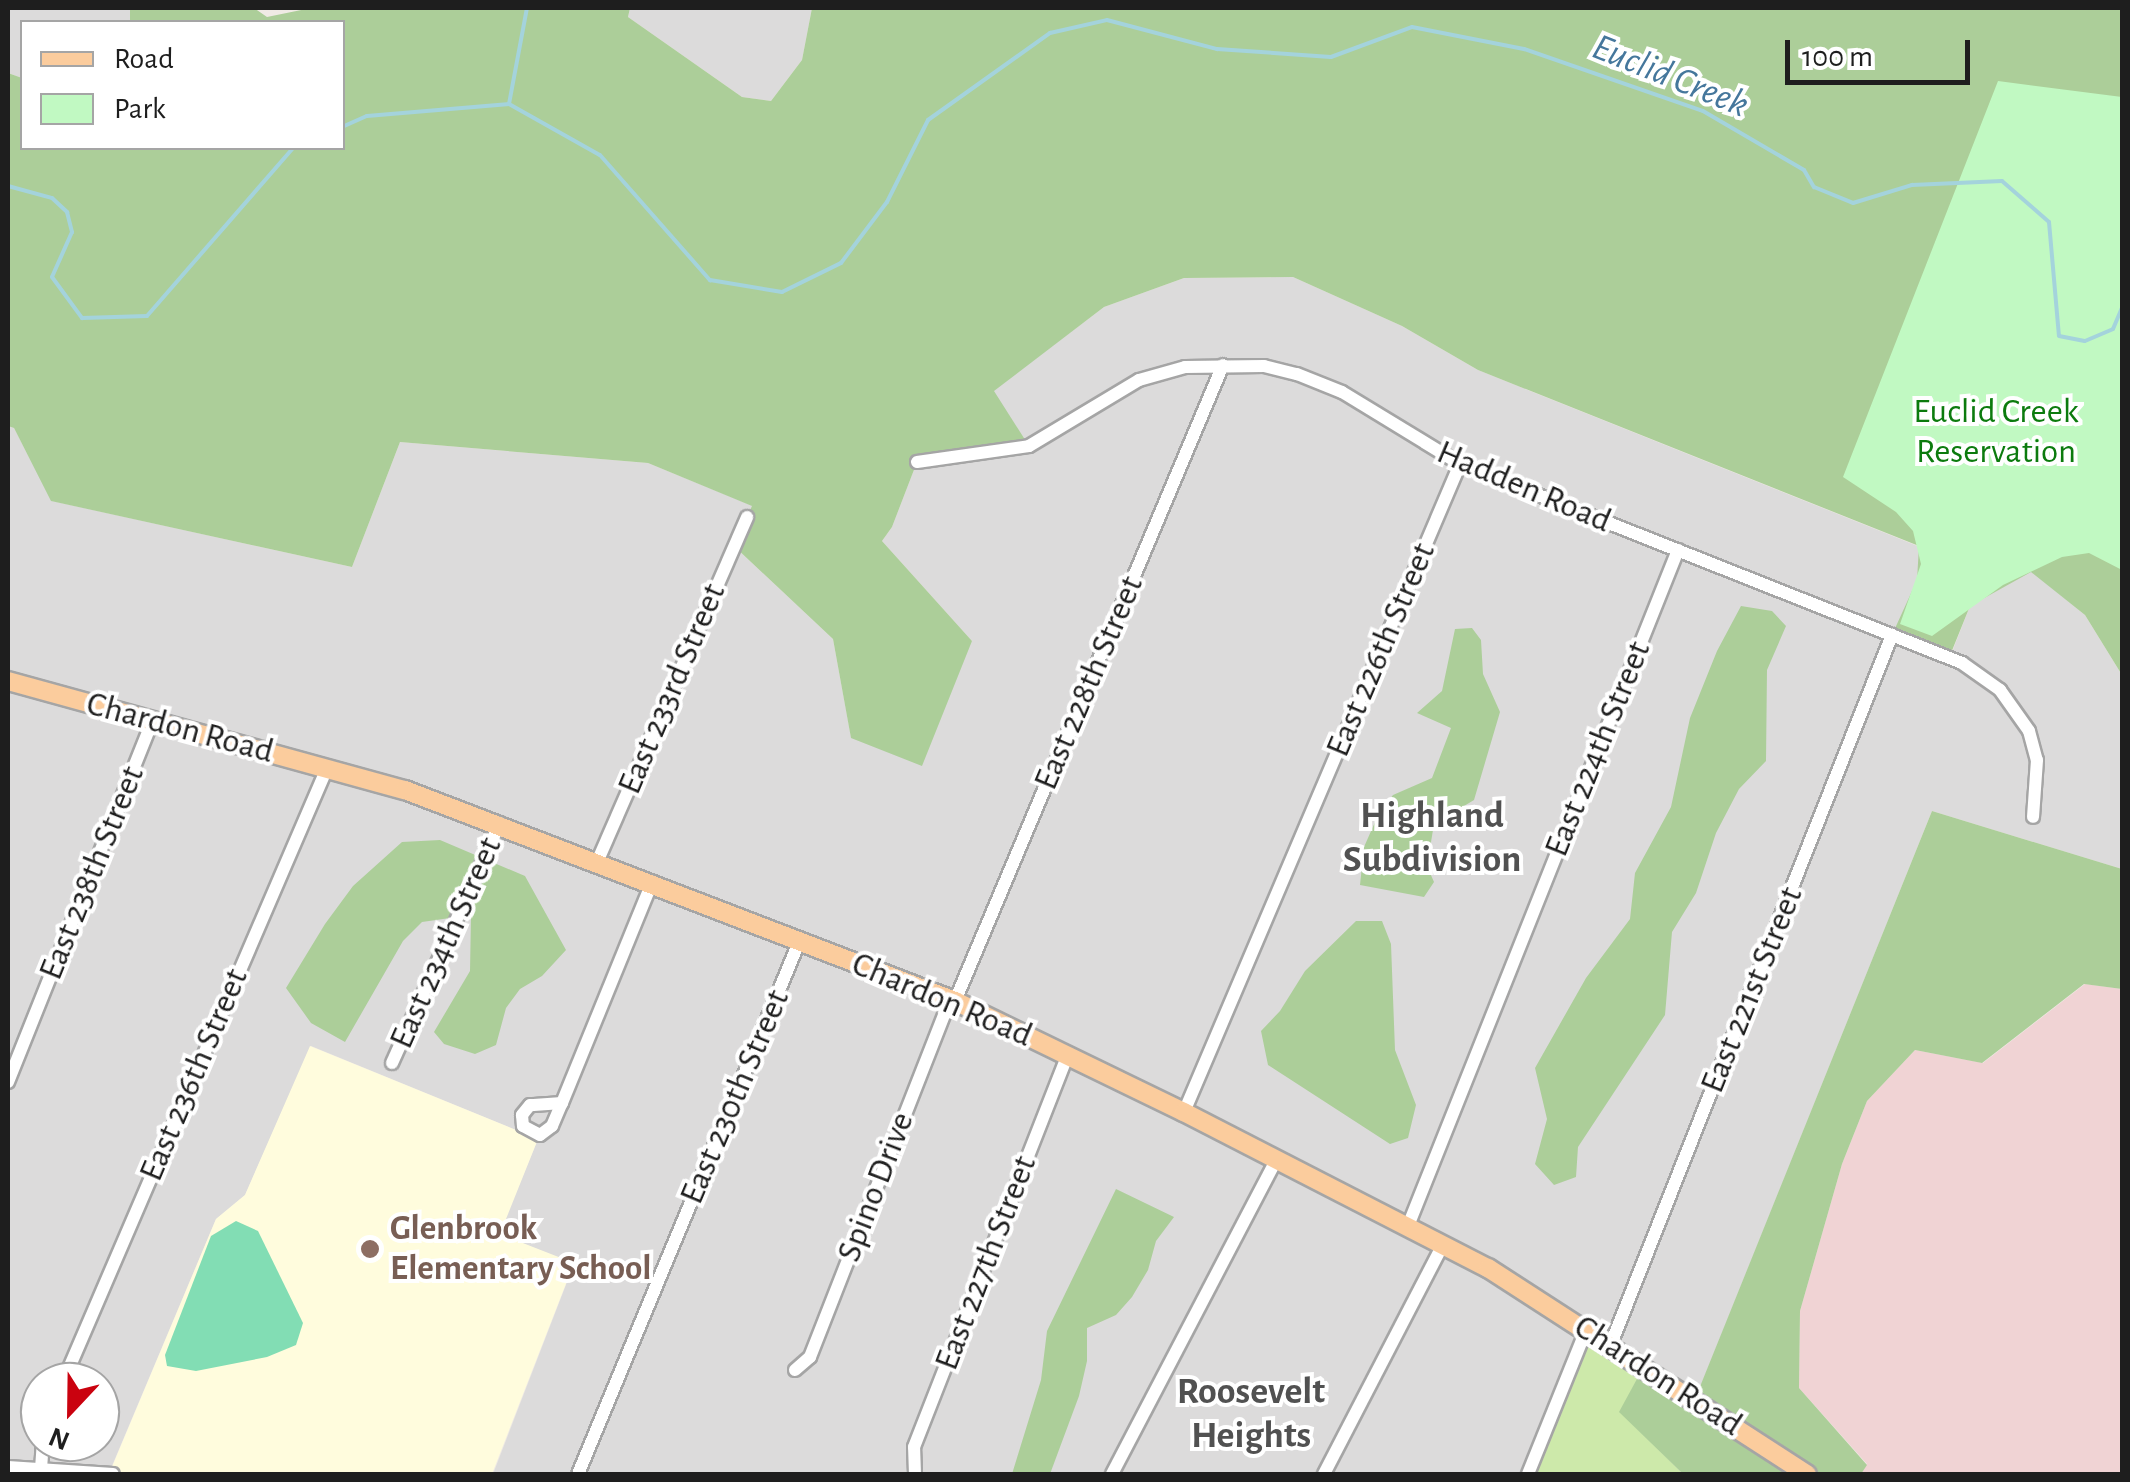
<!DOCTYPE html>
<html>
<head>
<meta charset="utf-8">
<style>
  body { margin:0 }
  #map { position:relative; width:2130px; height:1482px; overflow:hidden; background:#efeae4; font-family:"Alegreya Sans",sans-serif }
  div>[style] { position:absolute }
  .residential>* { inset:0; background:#dcdbdb }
  .commercial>* { inset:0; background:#f0d3d4 }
  .education>* { inset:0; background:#fffcdd }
  .grass>* { inset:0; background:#cde9aa }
  .forest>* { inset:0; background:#acce99 }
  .park>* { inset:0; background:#c1f9c2 }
  .pitch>* { inset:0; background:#82ddb4 }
  .stream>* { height:4px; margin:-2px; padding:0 2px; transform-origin:2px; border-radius:2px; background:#a4d3dc }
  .roads { filter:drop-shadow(2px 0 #a5a5a5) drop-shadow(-2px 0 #a5a5a5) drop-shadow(0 2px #a5a5a5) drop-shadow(0 -2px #a5a5a5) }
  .minor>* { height:12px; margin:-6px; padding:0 6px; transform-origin:6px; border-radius:6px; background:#fff }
  .major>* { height:18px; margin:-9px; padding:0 9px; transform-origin:9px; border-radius:9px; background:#fbcc9d }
  .dots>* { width:28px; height:28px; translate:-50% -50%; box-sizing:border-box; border:5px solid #fff; border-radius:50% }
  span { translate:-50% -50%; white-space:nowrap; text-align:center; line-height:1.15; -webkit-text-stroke:8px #fff; paint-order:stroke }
  .park-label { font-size:35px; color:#0c7b0e }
  .street-label { font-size:35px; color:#1e1e1e }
  .education-label { font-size:35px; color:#785e54; font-weight:700 }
  .left { translate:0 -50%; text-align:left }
  .water-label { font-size:38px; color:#45779c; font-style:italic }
  .neighbourhood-label { font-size:38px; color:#515151; font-weight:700 }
  .frame { position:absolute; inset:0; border:10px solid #1e1e1e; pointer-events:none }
  .legend { position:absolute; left:20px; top:20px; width:325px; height:130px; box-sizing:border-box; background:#fff; border:2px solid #a5a5a5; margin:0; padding:12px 18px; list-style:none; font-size:30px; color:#1e1e1e }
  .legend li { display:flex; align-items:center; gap:20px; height:50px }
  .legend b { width:50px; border:2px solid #a5a5a5 }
  .north { position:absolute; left:20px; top:1362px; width:100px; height:100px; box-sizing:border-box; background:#fff; border:2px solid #a5a5a5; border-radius:50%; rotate:202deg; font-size:28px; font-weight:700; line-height:40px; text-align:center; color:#1e1e1e }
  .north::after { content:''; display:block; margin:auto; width:35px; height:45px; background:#ca020f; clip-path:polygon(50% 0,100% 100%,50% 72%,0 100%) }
  .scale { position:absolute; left:1785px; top:40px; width:185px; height:45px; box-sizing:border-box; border:5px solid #1e1e1e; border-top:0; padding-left:12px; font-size:30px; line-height:35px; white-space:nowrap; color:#1e1e1e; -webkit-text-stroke:8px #fff; paint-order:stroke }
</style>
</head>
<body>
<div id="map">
  <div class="residential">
    <div style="clip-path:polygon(8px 8px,130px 8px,133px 18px,130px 22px,22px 22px,22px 78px,8px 73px)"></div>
    <div style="clip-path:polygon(630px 8px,812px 8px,802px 60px,771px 101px,742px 97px,628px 17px)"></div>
    <div style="clip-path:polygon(evenodd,1293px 277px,1402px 326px,1478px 370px,1920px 547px,1917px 580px,1893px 635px,1950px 657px,1970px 606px,2031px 571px,2085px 615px,2122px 675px,2122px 869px,1932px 811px,1695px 1400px,1528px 1474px,493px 1474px,574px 1264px,499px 1234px,538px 1139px,311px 1046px,245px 1195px,216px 1219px,109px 1473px,113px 1474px,8px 1474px,8px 426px,14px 428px,52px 501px,352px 567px,400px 442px,648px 463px,753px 506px,734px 546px,833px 639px,851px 737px,972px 641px,882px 541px,892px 527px,917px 462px,1028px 445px,993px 391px,1104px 307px,1184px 278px,1293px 277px,40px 1382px,100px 1382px,100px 1442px,40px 1442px,40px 1382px)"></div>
  </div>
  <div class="commercial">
    <div style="clip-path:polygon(2085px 984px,2122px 989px,2122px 1474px,1861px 1474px,1867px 1464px,1799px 1388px,1800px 1311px,1842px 1164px,1867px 1101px,1915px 1050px,1983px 1063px)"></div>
  </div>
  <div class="education">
    <div style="clip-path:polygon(310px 1046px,538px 1139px,500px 1234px,574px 1263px,492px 1474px,109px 1474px,216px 1219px,245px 1195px)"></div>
  </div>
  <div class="grass">
    <div style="clip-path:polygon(1587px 1328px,1644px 1366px,1620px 1412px,1683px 1474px,1528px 1474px)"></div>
  </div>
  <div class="forest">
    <div style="clip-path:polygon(130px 8px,254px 8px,267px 17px,311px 8px,630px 8px,628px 17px,742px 97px,771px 101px,802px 60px,812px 8px,2122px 8px,2122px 675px,2085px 615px,2031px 572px,1970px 606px,1949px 658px,1892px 635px,1917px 580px,1919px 546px,1478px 370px,1402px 326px,1293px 277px,1184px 278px,1104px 307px,994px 391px,1029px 446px,917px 462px,892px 527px,882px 541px,972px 641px,922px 766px,851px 738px,833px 639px,734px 546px,752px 506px,648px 463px,400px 442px,352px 567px,51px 501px,14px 428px,8px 426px,8px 73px,22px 78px,22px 148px,342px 148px,342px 22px,130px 22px)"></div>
    <div style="clip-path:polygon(1741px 606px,1772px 611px,1786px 626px,1767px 670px,1766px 761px,1739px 789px,1716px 833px,1696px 893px,1672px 932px,1665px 1015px,1578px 1147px,1576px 1177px,1554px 1185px,1535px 1164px,1547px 1119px,1535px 1068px,1586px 978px,1630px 919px,1635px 873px,1671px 807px,1690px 718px,1717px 651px)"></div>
    <div style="clip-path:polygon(1472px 628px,1481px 640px,1483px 674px,1500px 712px,1474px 800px,1434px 824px,1427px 866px,1434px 882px,1424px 897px,1360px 885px,1364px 847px,1379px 813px,1393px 795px,1432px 778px,1451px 728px,1417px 713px,1442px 691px,1455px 629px)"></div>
    <div style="clip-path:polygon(1932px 811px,2122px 869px,2122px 989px,2084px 984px,1982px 1063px,1915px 1050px,1867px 1101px,1842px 1164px,1800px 1311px,1799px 1388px,1867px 1465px,1861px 1474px,1683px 1474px,1619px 1412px,1644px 1366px,1695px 1399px)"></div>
    <div style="clip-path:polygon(440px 840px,525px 876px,566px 950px,542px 976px,520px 989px,506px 1008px,496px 1045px,475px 1054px,444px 1044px,434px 1032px,470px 971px,471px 915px,422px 922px,403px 941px,345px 1042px,311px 1023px,286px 988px,325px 924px,353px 886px,402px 842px)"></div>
    <div style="clip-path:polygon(1356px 921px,1382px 921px,1391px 944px,1395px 1050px,1416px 1105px,1408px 1138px,1390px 1144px,1268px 1065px,1261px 1031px,1280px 1011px,1305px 971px)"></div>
    <div style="clip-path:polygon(1116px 1189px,1174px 1217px,1156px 1241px,1148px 1270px,1132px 1297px,1116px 1315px,1087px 1328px,1087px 1361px,1079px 1396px,1050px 1474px,1012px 1474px,1041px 1380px,1047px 1331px)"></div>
  </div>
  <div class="park">
    <div style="clip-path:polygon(1998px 81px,2122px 97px,2122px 570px,2089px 553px,2062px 557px,2003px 585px,1932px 636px,1900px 624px,1921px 564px,1913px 531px,1896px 512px,1843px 477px)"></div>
  </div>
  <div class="pitch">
    <div style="clip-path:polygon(236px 1221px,258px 1231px,303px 1323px,296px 1345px,267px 1357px,196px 1371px,167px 1366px,165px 1355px,211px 1236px)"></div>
  </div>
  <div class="stream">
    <div style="left:509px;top:104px;width:98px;rotate:-79.4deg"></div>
    <div style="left:342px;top:127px;width:27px;rotate:-24deg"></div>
    <div style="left:367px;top:116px;width:143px;rotate:-4.8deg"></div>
    <div style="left:509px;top:104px;width:104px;rotate:29.3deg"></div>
    <div style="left:600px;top:155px;width:167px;rotate:48.7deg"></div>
    <div style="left:710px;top:280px;width:73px;rotate:9.5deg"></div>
    <div style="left:782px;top:292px;width:66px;rotate:-26.2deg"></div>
    <div style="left:841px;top:263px;width:76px;rotate:-53deg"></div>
    <div style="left:887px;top:202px;width:92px;rotate:-63.4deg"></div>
    <div style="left:928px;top:120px;width:150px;rotate:-35.5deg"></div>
    <div style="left:1050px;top:33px;width:58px;rotate:-12.8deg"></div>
    <div style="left:1107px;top:20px;width:114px;rotate:14.8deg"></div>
    <div style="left:1217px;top:49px;width:114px;rotate:4deg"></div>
    <div style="left:1331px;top:57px;width:86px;rotate:-20.3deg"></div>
    <div style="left:1412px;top:27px;width:114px;rotate:11.1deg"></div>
    <div style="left:1524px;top:49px;width:189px;rotate:19.1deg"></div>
    <div style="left:1703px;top:111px;width:117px;rotate:30.3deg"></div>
    <div style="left:1804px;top:170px;width:20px;rotate:60deg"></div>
    <div style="left:1814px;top:187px;width:42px;rotate:22.3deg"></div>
    <div style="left:1853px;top:203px;width:62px;rotate:-17deg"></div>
    <div style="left:1912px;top:185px;width:90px;rotate:-2.5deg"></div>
    <div style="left:2002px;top:181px;width:62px;rotate:41.1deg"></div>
    <div style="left:2049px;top:222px;width:114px;rotate:85deg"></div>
    <div style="left:2059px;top:336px;width:26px;rotate:11deg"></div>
    <div style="left:2085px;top:341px;width:30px;rotate:-23deg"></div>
    <div style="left:2113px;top:329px;width:23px;rotate:-67deg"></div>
    <div style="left:8px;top:186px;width:46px;rotate:15.3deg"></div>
    <div style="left:52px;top:198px;width:21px;rotate:43deg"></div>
    <div style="left:67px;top:212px;width:21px;rotate:76deg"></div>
    <div style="left:72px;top:232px;width:49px;rotate:114deg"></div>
    <div style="left:52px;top:277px;width:51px;rotate:53.8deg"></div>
    <div style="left:82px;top:318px;width:65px;rotate:-1.8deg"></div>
    <div style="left:147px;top:316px;width:223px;rotate:-49deg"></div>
  </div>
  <div class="roads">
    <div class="minor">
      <div style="left:917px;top:462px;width:113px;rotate:-8.1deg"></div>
      <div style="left:1029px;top:446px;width:128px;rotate:-31deg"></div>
      <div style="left:1139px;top:380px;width:48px;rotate:-15.8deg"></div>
      <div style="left:1185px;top:367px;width:79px;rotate:-0.7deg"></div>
      <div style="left:1264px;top:366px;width:34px;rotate:14deg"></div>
      <div style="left:1297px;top:374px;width:48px;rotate:21.8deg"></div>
      <div style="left:1342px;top:392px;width:138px;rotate:31.4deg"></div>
      <div style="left:1460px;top:464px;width:540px;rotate:21.62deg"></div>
      <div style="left:1962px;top:663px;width:47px;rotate:35.4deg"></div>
      <div style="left:2000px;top:690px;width:50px;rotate:54.7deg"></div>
      <div style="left:2029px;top:731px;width:30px;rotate:75deg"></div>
      <div style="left:2037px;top:760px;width:57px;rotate:94deg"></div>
      <div style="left:598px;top:860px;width:374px;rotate:-66.5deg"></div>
      <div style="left:955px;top:1001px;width:690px;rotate:-67.15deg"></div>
      <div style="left:392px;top:1063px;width:263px;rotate:-65.8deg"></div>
      <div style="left:8px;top:1082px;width:390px;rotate:-68.2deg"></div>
      <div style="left:562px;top:1103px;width:32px;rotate:176deg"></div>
      <div style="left:530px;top:1105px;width:13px;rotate:129deg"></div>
      <div style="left:522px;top:1115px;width:11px;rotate:85deg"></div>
      <div style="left:523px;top:1126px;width:19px;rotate:28deg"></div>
      <div style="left:540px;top:1135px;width:15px;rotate:-37deg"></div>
      <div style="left:552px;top:1126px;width:25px;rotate:-67deg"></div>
      <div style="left:562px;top:1103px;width:239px;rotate:-67.8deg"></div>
      <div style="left:1184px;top:1112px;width:704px;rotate:-66.93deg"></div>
      <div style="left:1408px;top:1226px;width:728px;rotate:-68.23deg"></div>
      <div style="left:1611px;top:1344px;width:763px;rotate:-68.38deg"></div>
      <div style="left:795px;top:1370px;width:20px;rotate:-41deg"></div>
      <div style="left:810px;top:1357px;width:384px;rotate:-68.6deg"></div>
      <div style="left:63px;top:1382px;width:668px;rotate:-66.73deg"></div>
      <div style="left:8px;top:1467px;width:105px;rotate:3.8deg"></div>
      <div style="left:41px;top:1469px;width:27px;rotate:-86deg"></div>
      <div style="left:578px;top:1474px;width:578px;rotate:-67.43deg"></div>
      <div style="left:915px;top:1474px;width:27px;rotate:-92deg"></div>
      <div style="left:914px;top:1447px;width:422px;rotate:-68.6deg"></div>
      <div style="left:1112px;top:1474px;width:356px;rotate:-62.4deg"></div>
      <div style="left:1324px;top:1474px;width:259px;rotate:-62.6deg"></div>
      <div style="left:1528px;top:1474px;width:157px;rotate:-68deg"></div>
    </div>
    <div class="major">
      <div style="left:8px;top:681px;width:412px;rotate:15.4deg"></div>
      <div style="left:405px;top:790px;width:589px;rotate:20.99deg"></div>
      <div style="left:955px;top:1001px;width:254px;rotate:25.9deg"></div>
      <div style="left:1184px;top:1112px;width:342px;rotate:27.2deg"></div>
      <div style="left:1488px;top:1268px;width:380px;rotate:32.9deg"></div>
    </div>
  </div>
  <div class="dots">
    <div style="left:370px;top:1249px;background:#8d6e63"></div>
  </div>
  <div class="park-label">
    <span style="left:1996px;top:432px">Euclid Creek<br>Reservation</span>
  </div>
  <div class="street-label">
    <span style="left:1524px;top:487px;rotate:23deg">Hadden Road</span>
    <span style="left:1381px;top:650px;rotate:-67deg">East 226th Street</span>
    <span style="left:1089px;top:683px;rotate:-67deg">East 228th Street</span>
    <span style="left:672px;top:689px;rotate:-67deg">East 233rd Street</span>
    <span style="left:180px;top:728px;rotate:15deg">Chardon Road</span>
    <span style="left:1598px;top:749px;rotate:-68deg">East 224th Street</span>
    <span style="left:92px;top:873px;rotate:-68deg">East 238th Street</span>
    <span style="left:446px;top:943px;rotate:-66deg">East 234th Street</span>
    <span style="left:1752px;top:990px;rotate:-68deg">East 221st Street</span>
    <span style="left:942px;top:1000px;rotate:23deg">Chardon Road</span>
    <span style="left:194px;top:1075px;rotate:-67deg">East 236th Street</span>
    <span style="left:735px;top:1097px;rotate:-67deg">East 230th Street</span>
    <span style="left:876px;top:1187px;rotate:-69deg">Spino Drive</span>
    <span style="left:986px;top:1263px;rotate:-69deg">East 227th Street</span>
    <span style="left:1658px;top:1376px;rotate:33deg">Chardon Road</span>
  </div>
  <div class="education-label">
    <span class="left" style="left:390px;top:1249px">Glenbrook<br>Elementary School</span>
  </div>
  <div class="water-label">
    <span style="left:1670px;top:77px;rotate:22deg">Euclid Creek</span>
  </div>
  <div class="neighbourhood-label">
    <span style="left:1432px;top:839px">Highland<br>Subdivision</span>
    <span style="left:1251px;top:1415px">Roosevelt<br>Heights</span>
  </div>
  <div class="frame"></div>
  <ul class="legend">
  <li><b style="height:12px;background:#fbcc9d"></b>Road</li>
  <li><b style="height:28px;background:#c1f9c2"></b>Park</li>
  </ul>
  <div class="north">N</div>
  <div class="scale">100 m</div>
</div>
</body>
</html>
